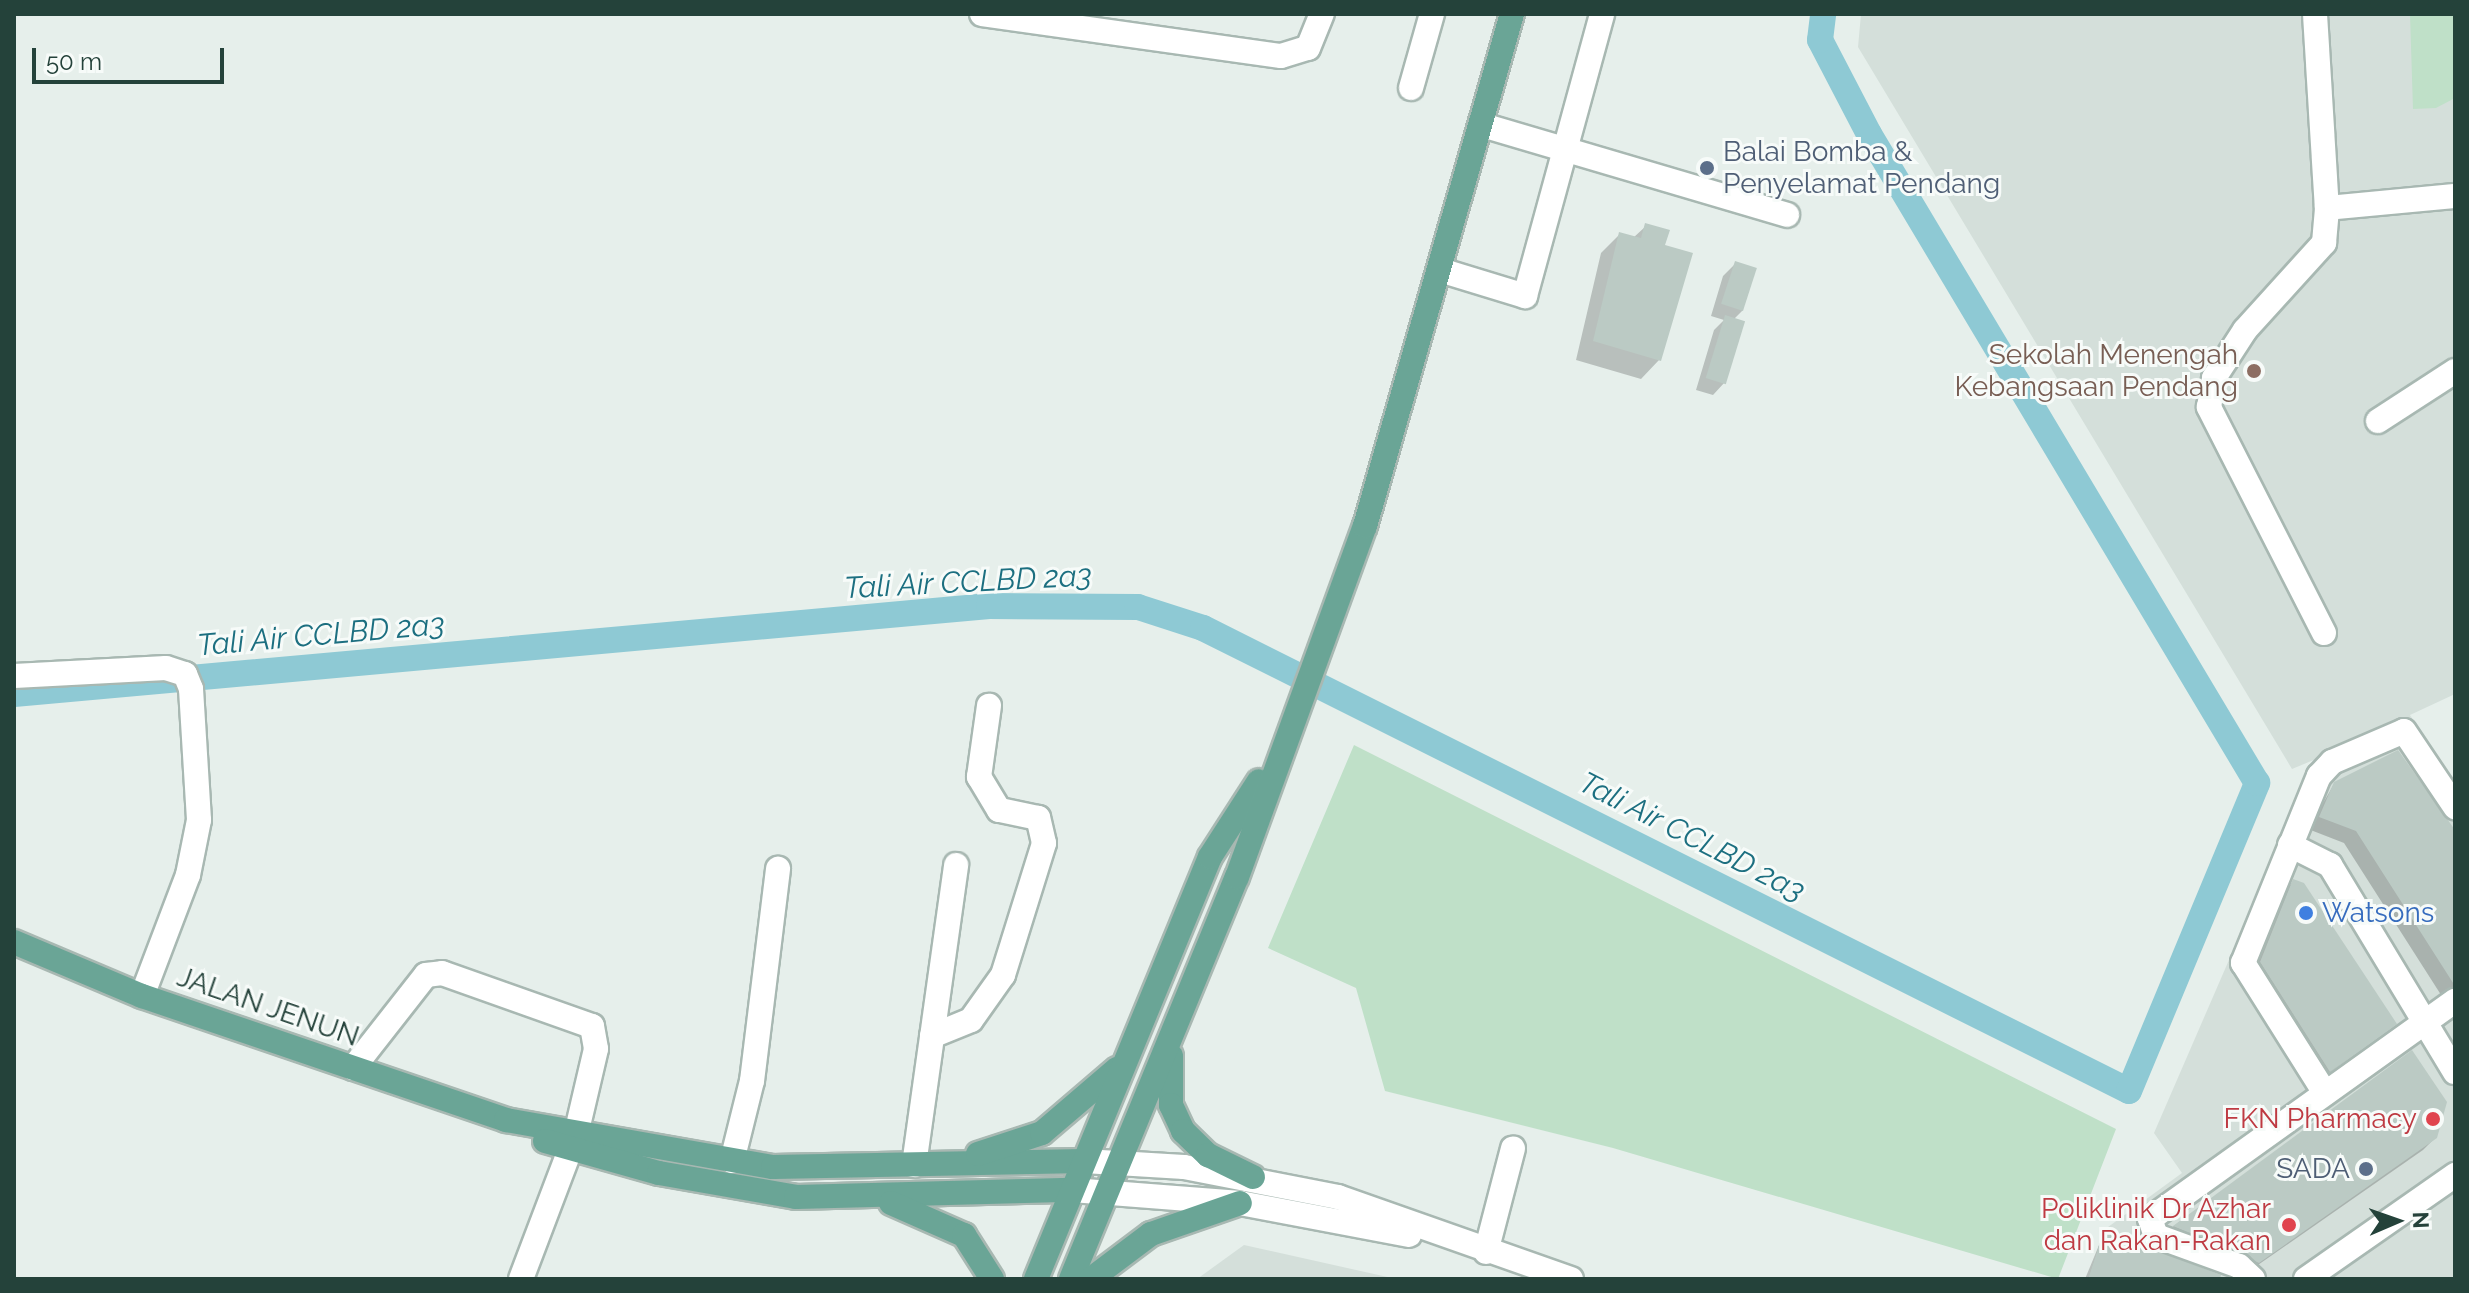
<!DOCTYPE html>
<html>
<head>
<meta charset="utf-8">
<style>
  body { margin:0 }
  #map { position:relative; width:2469px; height:1293px; overflow:hidden; background:#e6efeb; font-family:Raleway,sans-serif }
  div>[style] { position:absolute }
  .built>* { inset:0; background:#d4dfda }
  .green>* { inset:0; background:#bfe0c8 }
  .shadow>* { inset:0; background:#0003 }
  .canal>* { height:26px; margin:-13px; padding:0 13px; transform-origin:13px; border-radius:13px; background:#8ec9d4 }
  .building>* { inset:0; background:#bbcac4; transform-origin:0 0 }
  .roads { filter:drop-shadow(2px 0 #a8b8b2) drop-shadow(-2px 0 #a8b8b2) drop-shadow(0 2px #a8b8b2) drop-shadow(0 -2px #a8b8b2) }
  .minor>* { height:24px; margin:-12px; padding:0 12px; transform-origin:12px; border-radius:12px; background:#fff }
  .major>* { height:24px; margin:-12px; padding:0 12px; transform-origin:12px; border-radius:12px; background:#6aa596 }
  .dots>* { width:22px; height:22px; translate:-50% -50%; box-sizing:border-box; border:4px solid #f7fbf9; border-radius:50% }
  span { translate:-50% -50%; white-space:nowrap; text-align:center; line-height:1.15; -webkit-text-stroke:6px #f7fbf9; paint-order:stroke }
  .service-label { font-size:28px; color:#4e5e75 }
  .left { translate:0 -50%; text-align:left }
  .right { translate:-100% -50%; text-align:right }
  .education-label { font-size:28px; color:#785e54 }
  .shop-label { font-size:28px; color:#366cbe }
  .street-label { font-size:28px; color:#24423a }
  .health-label { font-size:28px; color:#be3a42 }
  .water-label { font-size:30px; color:#1c6f80; font-style:italic }
  .frame { position:absolute; inset:0; border:16px solid #24423a; pointer-events:none }
  .north { position:absolute; left:2357px; top:1181px; width:80px; height:80px; -webkit-text-stroke:6px #f7fbf9; paint-order:stroke; rotate:88deg; font-size:22px; font-weight:700; line-height:32px; text-align:center; color:#24423a }
  .north::after { content:''; display:block; margin:auto; width:28px; height:36px; background:#24423a; clip-path:polygon(50% 0,100% 100%,50% 72%,0 100%) }
  .scale { position:absolute; left:32px; top:48px; width:192px; height:36px; box-sizing:border-box; border:4px solid #24423a; border-top:0; padding-left:10px; font-size:24px; line-height:28px; white-space:nowrap; color:#24423a; -webkit-text-stroke:6px #f7fbf9; paint-order:stroke }
</style>
</head>
<body>
<div id="map">
  <div class="built">
    <div style="clip-path:polygon(1861px 14px,2455px 14px,2455px 694px,2410px 715px,2455px 787px,2455px 1279px,2088px 1279px,2104px 1230px,2182px 1173px,2154px 1133px,2316px 759px,2292px 769px,1858px 47px)"></div>
    <div style="clip-path:polygon(1244px 1245px,1392px 1278px,1393px 1279px,1197px 1279px)"></div>
  </div>
  <div class="green">
    <div style="clip-path:polygon(2410px 14px,2455px 14px,2455px 98px,2436px 108px,2413px 109px)"></div>
    <div style="clip-path:polygon(1354px 745px,2116px 1129px,2058px 1279px,1613px 1148px,1385px 1091px,1356px 988px,1268px 948px)"></div>
  </div>
  <div class="shadow">
    <div style="clip-path:polygon(1646px 226px,1663px 247px,1659px 360px,1641px 379px,1576px 360px,1601px 253px,1620px 234px,1633px 238px)"></div>
    <div style="clip-path:polygon(1735px 264px,1743px 310px,1733px 320px,1725px 382px,1713px 395px,1696px 390px,1714px 330px,1724px 320px,1711px 316px,1723px 276px)"></div>
    <div style="clip-path:polygon(2333px 786px,2455px 841px,2455px 1005px,2443px 998px,2344px 843px,2308px 829px)"></div>
    <div style="clip-path:polygon(2294px 881px,2392px 1025px,2317px 1082px,2248px 975px,2282px 893px)"></div>
    <div style="clip-path:polygon(2411px 1053px,2436px 1137px,2423px 1150px,2245px 1274px,2163px 1234px)"></div>
    <div style="clip-path:polygon(2104px 1233px,2218px 1279px,2085px 1279px)"></div>
  </div>
  <div class="canal">
    <div style="left:14px;top:694px;width:979px;rotate:-5.16deg"></div>
    <div style="left:989px;top:606px;width:149px;rotate:0.4deg"></div>
    <div style="left:1138px;top:607px;width:68px;rotate:17.9deg"></div>
    <div style="left:1203px;top:628px;width:1035px;rotate:26.57deg"></div>
    <div style="left:2129px;top:1091px;width:334px;rotate:-67.4deg"></div>
    <div style="left:2257px;top:783px;width:756px;rotate:-120.87deg"></div>
    <div style="left:1869px;top:134px;width:106px;rotate:-117.5deg"></div>
    <div style="left:1820px;top:40px;width:26px;rotate:-83deg"></div>
  </div>
  <div class="building">
    <div style="clip-path:polygon(1645px 223px,1670px 230px,1665px 245px,1693px 253px,1661px 361px,1593px 341px,1619px 232px,1641px 238px)"></div>
    <div style="left:1735px;top:261px;width:23px;height:45px;rotate:18deg"></div>
    <div style="left:1725px;top:315px;width:21px;height:66px;rotate:17deg"></div>
    <div style="clip-path:polygon(2398px 750px,2455px 830px,2455px 986px,2356px 831px,2319px 817px,2334px 782px)"></div>
    <div style="clip-path:polygon(2293px 879px,2304px 883px,2397px 1024px,2330px 1072px,2260px 962px)"></div>
    <div style="clip-path:polygon(2412px 1050px,2447px 1102px,2437px 1138px,2259px 1263px,2173px 1226px)"></div>
    <div style="clip-path:polygon(2104px 1230px,2221px 1275px,2220px 1279px,2088px 1279px)"></div>
  </div>
  <div class="roads">
    <div class="minor">
      <div style="left:982px;top:14px;width:302px;rotate:8deg"></div>
      <div style="left:1281px;top:56px;width:28px;rotate:-17deg"></div>
      <div style="left:1308px;top:48px;width:37px;rotate:-68deg"></div>
      <div style="left:2315px;top:14px;width:194px;rotate:86.5deg"></div>
      <div style="left:2327px;top:208px;width:129px;rotate:-5.4deg"></div>
      <div style="left:1411px;top:88px;width:77px;rotate:-74.2deg"></div>
      <div style="left:1482px;top:125px;width:318px;rotate:16.4deg"></div>
      <div style="left:1440px;top:270px;width:89px;rotate:17deg"></div>
      <div style="left:1525px;top:296px;width:292px;rotate:-74.7deg"></div>
      <div style="left:2378px;top:421px;width:92px;rotate:-33deg"></div>
      <div style="left:2324px;top:633px;width:254px;rotate:-117deg"></div>
      <div style="left:2209px;top:407px;width:29px;rotate:-80deg"></div>
      <div style="left:2214px;top:378px;width:57px;rotate:-57.1deg"></div>
      <div style="left:2245px;top:330px;width:118px;rotate:-47.8deg"></div>
      <div style="left:2324px;top:243px;width:35px;rotate:-85deg"></div>
      <div style="left:14px;top:676px;width:152px;rotate:-3deg"></div>
      <div style="left:166px;top:668px;width:20px;rotate:18deg"></div>
      <div style="left:185px;top:674px;width:16px;rotate:68deg"></div>
      <div style="left:191px;top:689px;width:131px;rotate:86.5deg"></div>
      <div style="left:199px;top:820px;width:56px;rotate:101.3deg"></div>
      <div style="left:188px;top:875px;width:129px;rotate:110.8deg"></div>
      <div style="left:2290px;top:845px;width:45px;rotate:26.6deg"></div>
      <div style="left:2330px;top:865px;width:242px;rotate:58.9deg"></div>
      <div style="left:932px;top:1036px;width:42px;rotate:-22.3deg"></div>
      <div style="left:971px;top:1020px;width:55px;rotate:-54.6deg"></div>
      <div style="left:1003px;top:975px;width:138px;rotate:-72.7deg"></div>
      <div style="left:1044px;top:843px;width:26px;rotate:-103deg"></div>
      <div style="left:1038px;top:818px;width:40px;rotate:-168deg"></div>
      <div style="left:999px;top:810px;width:39px;rotate:-121deg"></div>
      <div style="left:979px;top:777px;width:72px;rotate:-82deg"></div>
      <div style="left:353px;top:1068px;width:118px;rotate:-51.9deg"></div>
      <div style="left:426px;top:975px;width:16px;rotate:-7deg"></div>
      <div style="left:442px;top:973px;width:159px;rotate:19.5deg"></div>
      <div style="left:592px;top:1026px;width:23px;rotate:80deg"></div>
      <div style="left:596px;top:1049px;width:87px;rotate:103.2deg"></div>
      <div style="left:576px;top:1134px;width:155px;rotate:110.8deg"></div>
      <div style="left:2325px;top:1093px;width:154px;rotate:-122.2deg"></div>
      <div style="left:2243px;top:963px;width:202px;rotate:-67.9deg"></div>
      <div style="left:2319px;top:776px;width:19px;rotate:-47deg"></div>
      <div style="left:2332px;top:762px;width:78px;rotate:-23.3deg"></div>
      <div style="left:2404px;top:731px;width:92px;rotate:56.1deg"></div>
      <div style="left:732px;top:1161px;width:82px;rotate:-76deg"></div>
      <div style="left:752px;top:1081px;width:214px;rotate:-83deg"></div>
      <div style="left:1084px;top:1161px;width:100px;rotate:3.4deg"></div>
      <div style="left:1184px;top:1167px;width:157px;rotate:11deg"></div>
      <div style="left:1338px;top:1197px;width:247px;rotate:19.4deg"></div>
      <div style="left:914px;top:1165px;width:303px;rotate:-82deg"></div>
      <div style="left:1072px;top:1190px;width:169px;rotate:4.4deg"></div>
      <div style="left:1240px;top:1203px;width:172px;rotate:10.7deg"></div>
      <div style="left:1486px;top:1252px;width:107px;rotate:-75.4deg"></div>
      <div style="left:2253px;top:1279px;width:19px;rotate:-137deg"></div>
      <div style="left:2239px;top:1266px;width:88px;rotate:-160.1deg"></div>
      <div style="left:2156px;top:1236px;width:18px;rotate:-109deg"></div>
      <div style="left:2150px;top:1219px;width:375px;rotate:-35.6deg"></div>
      <div style="left:2306px;top:1279px;width:182px;rotate:-34.9deg"></div>
    </div>
    <div class="major">
      <div style="left:14px;top:942px;width:139px;rotate:22.9deg"></div>
      <div style="left:142px;top:996px;width:385px;rotate:18.8deg"></div>
      <div style="left:506px;top:1120px;width:271px;rotate:10deg"></div>
      <div style="left:773px;top:1167px;width:311px;rotate:-1.1deg"></div>
      <div style="left:1171px;top:1056px;width:49px;rotate:90deg"></div>
      <div style="left:1171px;top:1105px;width:29px;rotate:65deg"></div>
      <div style="left:1183px;top:1131px;width:35px;rotate:44deg"></div>
      <div style="left:1208px;top:1155px;width:50px;rotate:26.1deg"></div>
      <div style="left:545px;top:1141px;width:118px;rotate:15.7deg"></div>
      <div style="left:659px;top:1173px;width:139px;rotate:9.9deg"></div>
      <div style="left:796px;top:1197px;width:276px;rotate:-1.5deg"></div>
      <div style="left:978px;top:1154px;width:67px;rotate:-18.2deg"></div>
      <div style="left:1042px;top:1133px;width:99px;rotate:-40.5deg"></div>
      <div style="left:891px;top:1203px;width:80px;rotate:23.7deg"></div>
      <div style="left:964px;top:1235px;width:52px;rotate:57.5deg"></div>
      <div style="left:1036px;top:1279px;width:456px;rotate:-67.6deg"></div>
      <div style="left:1210px;top:857px;width:90px;rotate:-57.2deg"></div>
      <div style="left:1071px;top:1279px;width:435px;rotate:-67.6deg"></div>
      <div style="left:1237px;top:877px;width:374px;rotate:-70deg"></div>
      <div style="left:1365px;top:526px;width:533px;rotate:-73.98deg"></div>
      <div style="left:1091px;top:1279px;width:75px;rotate:-36.9deg"></div>
      <div style="left:1151px;top:1234px;width:94px;rotate:-19.2deg"></div>
    </div>
  </div>
  <div class="dots">
    <div style="left:1707px;top:168px;background:#5c6f8a"></div>
    <div style="left:2254px;top:371px;background:#8d6e63"></div>
    <div style="left:2306px;top:913px;background:#3f7fe0"></div>
    <div style="left:2433px;top:1119px;background:#e0444e"></div>
    <div style="left:2366px;top:1169px;background:#5c6f8a"></div>
    <div style="left:2289px;top:1225px;background:#e0444e"></div>
  </div>
  <div class="service-label">
    <span class="left" style="left:1723px;top:168px">Balai Bomba &amp;<br>Penyelamat Pendang</span>
    <span class="right" style="left:2350px;top:1169px">SADA</span>
  </div>
  <div class="education-label">
    <span class="right" style="left:2238px;top:371px">Sekolah Menengah<br>Kebangsaan Pendang</span>
  </div>
  <div class="shop-label">
    <span class="left" style="left:2322px;top:913px">Watsons</span>
  </div>
  <div class="street-label">
    <span style="left:268px;top:1007px;rotate:19deg">JALAN JENUN</span>
  </div>
  <div class="health-label">
    <span class="right" style="left:2417px;top:1119px">FKN Pharmacy</span>
    <span class="right" style="left:2271px;top:1225px">Poliklinik Dr Azhar<br>dan Rakan-Rakan</span>
  </div>
  <div class="water-label">
    <span style="left:968px;top:582px;rotate:-3deg">Tali Air CCLBD 2a3</span>
    <span style="left:321px;top:635px;rotate:-5deg">Tali Air CCLBD 2a3</span>
    <span style="left:1692px;top:837px;rotate:27deg">Tali Air CCLBD 2a3</span>
  </div>
  <div class="frame"></div>
  <div class="north">N</div>
  <div class="scale">50 m</div>
</div>
</body>
</html>
